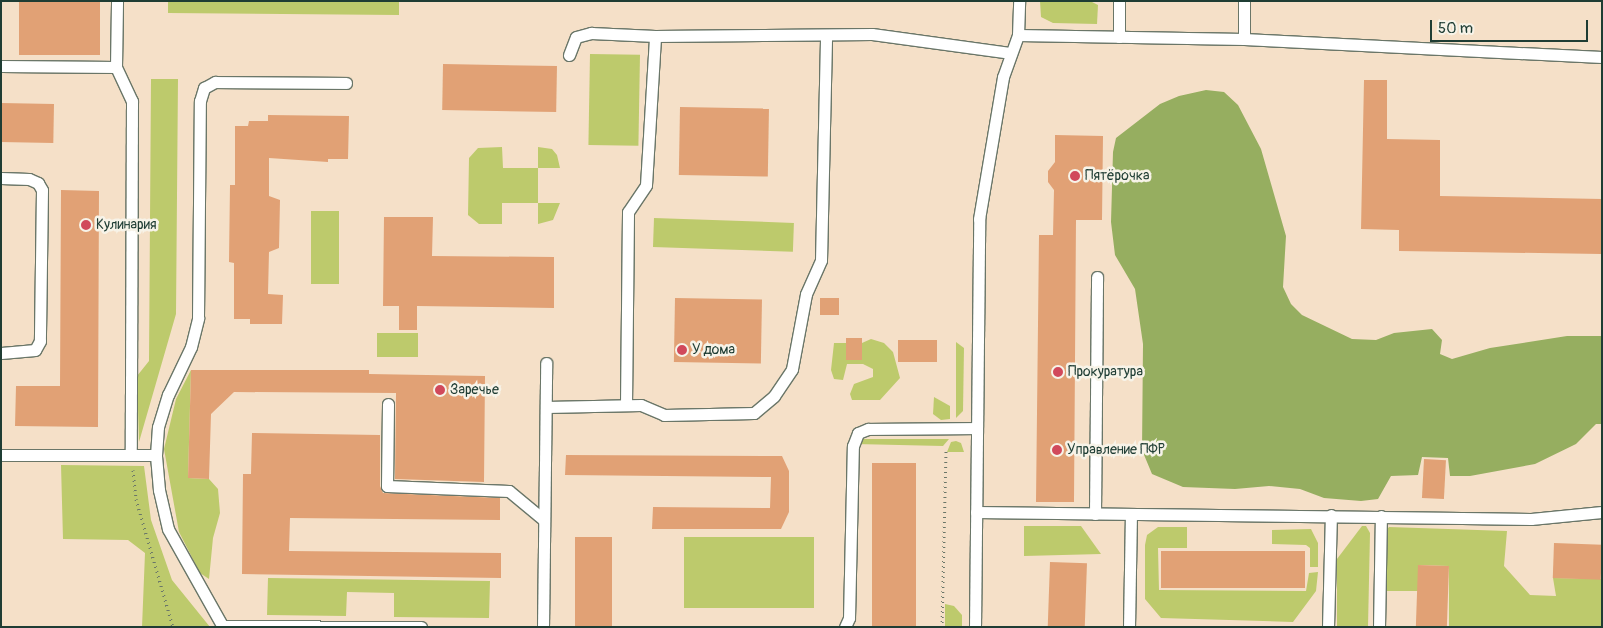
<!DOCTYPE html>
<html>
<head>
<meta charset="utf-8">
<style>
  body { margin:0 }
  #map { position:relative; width:1603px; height:628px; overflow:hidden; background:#f5e0c8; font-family:Pangolin,sans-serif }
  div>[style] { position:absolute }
  .green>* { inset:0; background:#bdca6c; transform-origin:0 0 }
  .forest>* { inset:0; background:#96ae60 }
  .building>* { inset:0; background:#e1a175; transform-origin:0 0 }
  .path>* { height:3px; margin-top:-1.5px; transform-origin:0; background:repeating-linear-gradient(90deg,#6a7668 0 1px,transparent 0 5px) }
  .roads { filter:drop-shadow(1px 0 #6a7668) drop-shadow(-1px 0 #6a7668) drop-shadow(0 1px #6a7668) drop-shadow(0 -1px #6a7668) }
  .service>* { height:11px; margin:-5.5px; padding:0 5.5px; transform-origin:5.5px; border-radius:5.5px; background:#fff }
  .dots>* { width:14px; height:14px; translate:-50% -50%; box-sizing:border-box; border:2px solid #f7f3e8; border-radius:50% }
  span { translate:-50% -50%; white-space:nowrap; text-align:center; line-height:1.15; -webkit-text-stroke:5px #f7f3e8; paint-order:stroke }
  .poi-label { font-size:14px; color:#1f3d34 }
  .left { translate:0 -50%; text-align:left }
  .frame { position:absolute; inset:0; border:2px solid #1f3d34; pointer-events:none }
  .scale { position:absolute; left:1430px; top:20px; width:158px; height:22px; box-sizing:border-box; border:2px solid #1f3d34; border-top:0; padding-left:6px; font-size:15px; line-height:18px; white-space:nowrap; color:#1f3d34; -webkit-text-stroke:4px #f7f3e8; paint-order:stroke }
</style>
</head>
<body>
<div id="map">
  <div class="green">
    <div style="clip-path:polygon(168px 1px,399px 1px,399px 15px,168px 13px)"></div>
    <div style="clip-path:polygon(1040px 1px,1090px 1px,1098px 5px,1097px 24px,1053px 23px,1041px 17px)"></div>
    <div style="left:590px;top:54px;width:50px;height:91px;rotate:1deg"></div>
    <div style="clip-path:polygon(151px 79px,178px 79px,176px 314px,139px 442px,137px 376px,149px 361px)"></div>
    <div style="clip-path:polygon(502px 147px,503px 168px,538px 168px,538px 147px,552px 149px,557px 155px,560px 168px,538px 168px,538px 203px,560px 203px,553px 220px,538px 224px,538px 203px,502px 203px,502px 224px,479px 224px,468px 215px,469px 158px,478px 148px)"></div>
    <div style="left:339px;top:211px;width:73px;height:28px;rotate:90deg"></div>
    <div style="left:654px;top:218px;width:140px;height:29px;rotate:2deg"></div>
    <div style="left:377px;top:333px;width:41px;height:24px"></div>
    <div style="clip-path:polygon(871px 339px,884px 343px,893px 352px,900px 378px,880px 400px,852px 400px,850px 394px,854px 384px,873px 377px,873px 369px,863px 364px,847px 364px,843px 380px,834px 379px,831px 370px,834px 343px,846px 343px,846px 360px,861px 360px,862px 343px)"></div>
    <div style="clip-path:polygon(956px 342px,964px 348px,963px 411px,956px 418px)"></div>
    <div style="clip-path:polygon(191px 370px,188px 478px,209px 479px,218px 489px,220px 513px,213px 538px,209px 579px,200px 573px,179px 532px,164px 449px,176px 399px)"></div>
    <div style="clip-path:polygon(934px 397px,950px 406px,950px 419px,941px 420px,933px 414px)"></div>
    <div style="clip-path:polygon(861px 439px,949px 439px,943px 446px,855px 444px)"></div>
    <div style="clip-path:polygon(956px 441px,961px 443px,964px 452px,947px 452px,951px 442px)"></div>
    <div style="clip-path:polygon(61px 465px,144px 466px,151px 520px,172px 580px,210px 627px,142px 627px,145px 553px,128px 540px,63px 539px)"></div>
    <div style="clip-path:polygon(1024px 526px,1081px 526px,1101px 554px,1024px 556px)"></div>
    <div style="clip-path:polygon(1362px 526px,1366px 526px,1370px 533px,1368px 627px,1337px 627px,1337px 559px)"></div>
    <div style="clip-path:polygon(1158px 527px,1187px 527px,1187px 548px,1158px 548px,1159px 590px,1306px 591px,1309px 573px,1318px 572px,1316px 591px,1293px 622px,1161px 618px,1145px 599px,1145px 545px,1147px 535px)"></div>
    <div style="clip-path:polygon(1389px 527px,1507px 531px,1504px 566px,1530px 595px,1556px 596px,1553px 578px,1602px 579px,1602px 627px,1449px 627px,1449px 566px,1418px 565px,1418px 591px,1383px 591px,1385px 532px)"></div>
    <div style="clip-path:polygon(1311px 529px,1318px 543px,1318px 567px,1310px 567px,1310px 548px,1306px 545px,1272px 544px,1272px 530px)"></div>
    <div style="left:684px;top:537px;width:130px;height:71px"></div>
    <div style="clip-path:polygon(268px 578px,490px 581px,489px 618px,394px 617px,394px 593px,347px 592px,346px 616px,267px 615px)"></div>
    <div style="clip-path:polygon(945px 604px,954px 606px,962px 615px,962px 627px,945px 627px)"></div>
  </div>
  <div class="forest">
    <div style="clip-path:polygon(1206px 90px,1224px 92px,1238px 105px,1261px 149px,1286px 236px,1283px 287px,1291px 304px,1302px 315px,1352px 339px,1376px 340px,1394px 333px,1432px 329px,1442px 340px,1440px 354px,1452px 359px,1490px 348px,1567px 336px,1602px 336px,1602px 424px,1596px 424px,1576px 444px,1535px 464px,1470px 476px,1450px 476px,1448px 458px,1422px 457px,1418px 475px,1391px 476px,1378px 499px,1361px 501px,1324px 498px,1300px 489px,1269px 486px,1235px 489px,1183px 487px,1152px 474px,1142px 450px,1143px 344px,1135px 289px,1115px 255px,1111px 222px,1113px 152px,1116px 138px,1160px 104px,1179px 96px)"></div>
  </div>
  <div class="building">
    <div style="left:19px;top:1px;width:81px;height:54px"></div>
    <div style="left:443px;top:64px;width:114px;height:46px;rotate:1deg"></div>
    <div style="clip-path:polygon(1364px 80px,1387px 80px,1387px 139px,1440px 140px,1440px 196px,1602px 199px,1601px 254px,1399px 251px,1399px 230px,1361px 229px)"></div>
    <div style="left:1px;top:103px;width:53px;height:39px;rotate:1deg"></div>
    <div style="left:680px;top:107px;width:89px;height:68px;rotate:1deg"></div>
    <div style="clip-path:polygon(268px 115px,349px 116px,348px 159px,328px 159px,328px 162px,269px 158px,269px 196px,280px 200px,279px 248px,269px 252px,268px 294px,283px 295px,282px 324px,250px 324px,250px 319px,234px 319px,234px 263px,229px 262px,230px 185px,235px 185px,235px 126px,248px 126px,249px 121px,268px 121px)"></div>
    <div style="clip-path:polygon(1055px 135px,1103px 136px,1102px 220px,1076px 220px,1074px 502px,1036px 502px,1039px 235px,1053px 235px,1054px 190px,1048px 182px,1048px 171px,1055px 162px)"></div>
    <div style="clip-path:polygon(61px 190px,99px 191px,98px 427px,15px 426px,16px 386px,60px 386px)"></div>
    <div style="clip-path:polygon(384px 217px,433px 217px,432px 256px,554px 257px,554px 308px,417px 306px,417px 330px,399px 330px,399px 306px,383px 306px)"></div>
    <div style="left:675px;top:298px;width:87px;height:64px;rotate:1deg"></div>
    <div style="left:820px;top:298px;width:19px;height:17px"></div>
    <div style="left:846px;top:338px;width:16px;height:22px"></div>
    <div style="left:937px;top:340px;width:22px;height:39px;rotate:90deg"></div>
    <div style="clip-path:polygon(191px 370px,369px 370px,369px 374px,485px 376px,484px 482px,395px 479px,396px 393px,234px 392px,211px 414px,209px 479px,188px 478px)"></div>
    <div style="clip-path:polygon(252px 433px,380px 435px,380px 486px,383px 493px,500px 498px,500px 520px,290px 518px,289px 551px,501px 553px,501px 578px,242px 574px,243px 474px,251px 474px)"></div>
    <div style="clip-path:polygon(566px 455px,782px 456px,789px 471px,789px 512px,781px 529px,652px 529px,653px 507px,770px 508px,771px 477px,565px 475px)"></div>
    <div style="left:1424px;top:459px;width:22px;height:39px;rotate:3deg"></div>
    <div style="left:872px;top:463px;width:44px;height:164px"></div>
    <div style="left:575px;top:537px;width:37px;height:90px"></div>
    <div style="left:1554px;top:543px;width:48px;height:35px;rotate:2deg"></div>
    <div style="left:1161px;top:551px;width:144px;height:37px"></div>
    <div style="left:1050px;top:562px;width:37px;height:65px;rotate:2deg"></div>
    <div style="left:1418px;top:565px;width:31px;height:62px;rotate:2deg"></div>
  </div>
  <div class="path">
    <div style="left:133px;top:470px;width:29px;rotate:84deg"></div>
    <div style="left:136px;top:499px;width:133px;rotate:73.9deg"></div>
    <div style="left:942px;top:627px;width:178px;rotate:-88.7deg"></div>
  </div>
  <div class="roads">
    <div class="service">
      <div style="left:1018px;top:35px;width:226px;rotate:1deg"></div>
      <div style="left:1244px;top:39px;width:358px;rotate:2.9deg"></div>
      <div style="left:1119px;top:37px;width:36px;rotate:-90deg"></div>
      <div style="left:1244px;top:39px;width:38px;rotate:-90deg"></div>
      <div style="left:569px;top:55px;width:19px;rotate:-69deg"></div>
      <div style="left:576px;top:37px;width:16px;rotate:-15deg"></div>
      <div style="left:591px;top:33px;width:64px;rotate:2.7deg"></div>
      <div style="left:655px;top:36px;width:217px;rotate:-0.5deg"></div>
      <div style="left:872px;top:34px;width:139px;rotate:7.8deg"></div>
      <div style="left:1px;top:66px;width:115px;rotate:0.5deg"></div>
      <div style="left:116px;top:67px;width:66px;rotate:-89.1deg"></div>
      <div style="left:116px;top:67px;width:38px;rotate:65deg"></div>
      <div style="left:132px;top:101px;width:354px;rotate:90.2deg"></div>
      <div style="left:1px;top:178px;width:28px;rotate:2deg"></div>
      <div style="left:29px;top:179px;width:10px;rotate:24deg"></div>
      <div style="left:38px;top:183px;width:8px;rotate:60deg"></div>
      <div style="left:42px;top:190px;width:151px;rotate:90.8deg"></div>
      <div style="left:40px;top:341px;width:10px;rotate:119deg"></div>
      <div style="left:35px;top:350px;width:34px;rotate:175deg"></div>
      <div style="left:388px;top:404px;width:82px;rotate:90.7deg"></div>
      <div style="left:387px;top:486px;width:122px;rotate:2.3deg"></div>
      <div style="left:509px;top:491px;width:45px;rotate:39.6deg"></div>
      <div style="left:626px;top:405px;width:193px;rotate:-89.4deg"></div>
      <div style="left:628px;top:212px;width:32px;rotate:-56deg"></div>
      <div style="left:646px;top:185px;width:149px;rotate:-86.5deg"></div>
      <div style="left:546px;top:407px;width:95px;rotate:-1.2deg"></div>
      <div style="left:641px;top:405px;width:25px;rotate:23deg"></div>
      <div style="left:664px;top:415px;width:90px;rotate:-1.3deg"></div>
      <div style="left:754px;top:413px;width:26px;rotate:-40deg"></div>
      <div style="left:774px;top:396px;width:32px;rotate:-56deg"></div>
      <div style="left:792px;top:369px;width:76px;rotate:-79.4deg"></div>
      <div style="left:806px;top:294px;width:37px;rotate:-66deg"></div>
      <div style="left:821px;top:260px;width:225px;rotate:-88.7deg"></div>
      <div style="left:1px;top:455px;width:155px"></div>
      <div style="left:976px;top:512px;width:555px;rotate:0.72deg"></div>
      <div style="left:1531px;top:519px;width:71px;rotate:-5.6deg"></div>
      <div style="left:1095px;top:514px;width:237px;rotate:-89.5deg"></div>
      <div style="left:223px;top:626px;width:198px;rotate:0.3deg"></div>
      <div style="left:223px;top:627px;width:112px;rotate:-119.3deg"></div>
      <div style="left:168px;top:529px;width:40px;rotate:-103deg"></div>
      <div style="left:159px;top:490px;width:35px;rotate:-95deg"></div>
      <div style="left:156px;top:455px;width:28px;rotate:-86deg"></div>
      <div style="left:158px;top:427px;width:34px;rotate:-73deg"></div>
      <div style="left:168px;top:395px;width:53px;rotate:-64.4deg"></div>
      <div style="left:191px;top:347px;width:30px;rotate:-76deg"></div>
      <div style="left:198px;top:318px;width:217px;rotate:-89.5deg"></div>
      <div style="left:200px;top:101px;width:14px;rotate:-73deg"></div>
      <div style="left:204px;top:88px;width:13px;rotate:-29deg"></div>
      <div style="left:215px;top:82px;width:131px;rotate:0.4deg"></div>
      <div style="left:543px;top:627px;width:264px;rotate:-89.3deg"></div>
      <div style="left:845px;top:627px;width:10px;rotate:-66deg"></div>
      <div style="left:849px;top:618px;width:172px;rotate:-88.7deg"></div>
      <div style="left:853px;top:446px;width:14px;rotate:-69deg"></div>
      <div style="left:858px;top:433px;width:11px;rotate:-22deg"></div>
      <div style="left:868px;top:429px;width:108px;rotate:-0.5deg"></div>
      <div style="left:975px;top:627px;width:408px;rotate:-89.4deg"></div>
      <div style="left:979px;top:219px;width:144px;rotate:-80.4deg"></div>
      <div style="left:1003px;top:77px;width:45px;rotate:-70.3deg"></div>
      <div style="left:1018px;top:35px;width:34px;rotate:-88deg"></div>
      <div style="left:1129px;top:627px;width:113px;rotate:-89deg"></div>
      <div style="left:1328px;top:627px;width:112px;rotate:-88.5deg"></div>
      <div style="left:1379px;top:627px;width:111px;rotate:-89deg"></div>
    </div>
  </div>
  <div class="dots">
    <div style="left:1075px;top:176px;background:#d1495b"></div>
    <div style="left:86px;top:225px;background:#d1495b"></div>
    <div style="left:682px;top:350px;background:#d1495b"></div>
    <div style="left:1058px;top:372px;background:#d1495b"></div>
    <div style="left:440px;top:390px;background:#d1495b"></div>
    <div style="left:1057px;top:450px;background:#d1495b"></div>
  </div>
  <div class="poi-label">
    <span class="left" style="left:1085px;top:176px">Пятёрочка</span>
    <span class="left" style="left:96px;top:225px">Кулинария</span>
    <span class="left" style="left:692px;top:350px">У дома</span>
    <span class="left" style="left:1068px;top:372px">Прокуратура</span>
    <span class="left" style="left:450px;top:390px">Заречье</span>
    <span class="left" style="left:1067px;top:450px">Управление ПФР</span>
  </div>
  <div class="frame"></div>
  <div class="scale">50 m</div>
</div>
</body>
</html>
